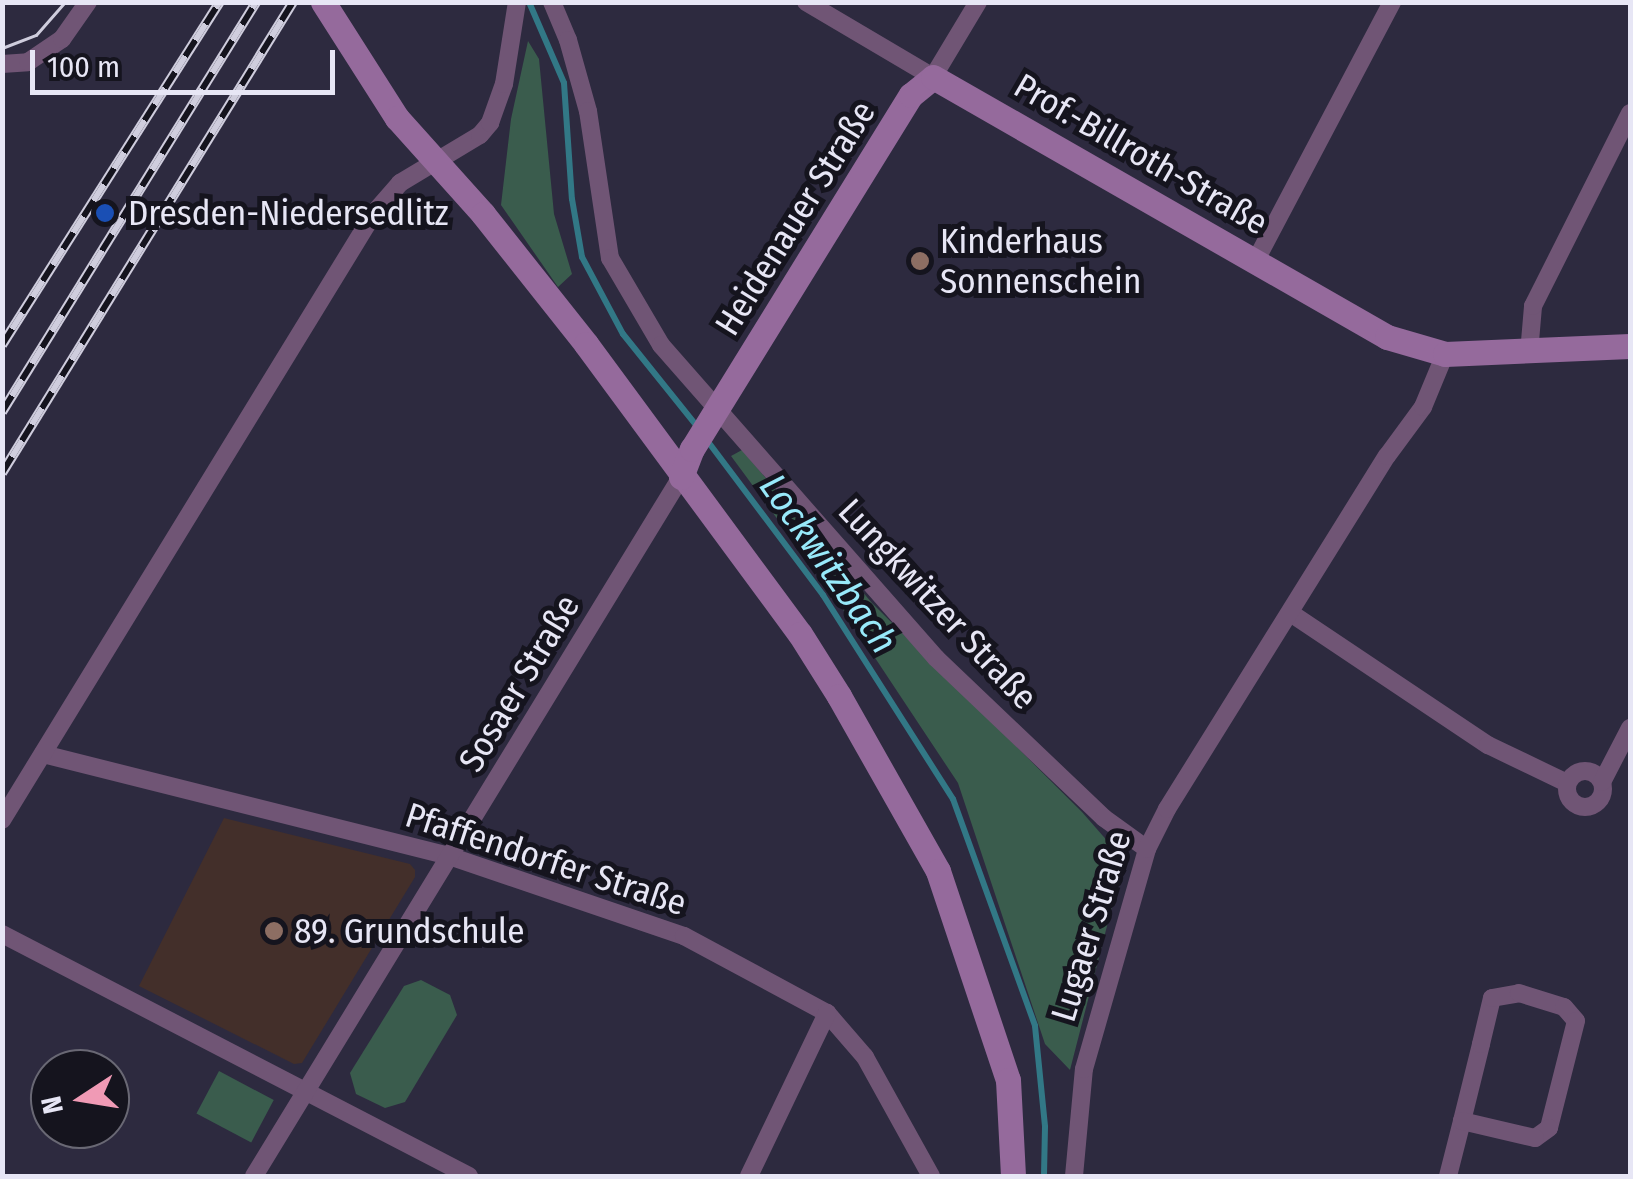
<!DOCTYPE html>
<html>
<head>
<meta charset="utf-8">
<style>
  body { margin:0 }
  #map { position:relative; width:1633px; height:1179px; overflow:hidden; background:#2d2a3f; font-family:"Fira Sans Condensed",sans-serif }
  div>[style] { position:absolute }
  .education>* { inset:0; background:#432f2a }
  .green>* { inset:0; background:#3a5c4d; transform-origin:0 0 }
  .stream>* { height:6px; margin:-3px; padding:0 3px; transform-origin:3px; border-radius:3px; background:#327886 }
  .street>* { height:18px; margin:-9px; padding:0 9px; transform-origin:9px; border-radius:9px; background:#705575 }
  .street>.ring { margin:-9px; padding:0; box-sizing:content-box; background:none; border:18px solid #705575; border-radius:50% }
  .secondary>* { height:25px; margin:-12.5px; padding:0 12.5px; transform-origin:12.5px; border-radius:12.5px; background:#956a9c }
  .tram>* { height:2.5px; margin:-1.25px; padding:0 1.25px; transform-origin:1.25px; border-radius:1.25px; background:#cfcddd }
  .rail>* { height:10px; margin-top:-5px; transform-origin:0; background:repeating-linear-gradient(90deg,#15141e 0 19px,#cfcddd 0 38px); box-sizing:border-box; border-block:2px solid #cfcddd }
  .dots>* { width:28px; height:28px; translate:-50% -50%; box-sizing:border-box; border:5px solid #15141e; border-radius:50% }
  span { translate:-50% -50%; white-space:nowrap; text-align:center; line-height:1.15; -webkit-text-stroke:10px #15141e; paint-order:stroke }
  .street-label { font-size:35px; color:#e7e6f5 }
  .poi-label { font-size:35px; color:#e7e6f5 }
  .left { translate:0 -50%; text-align:left }
  .water-label { font-size:38px; color:#98e9fa; font-style:italic }
  .frame { position:absolute; inset:0; border:5px solid #e7e6f5; pointer-events:none }
  .north { position:absolute; left:30px; top:1049px; width:100px; height:100px; box-sizing:border-box; background:#15141e; border:2px solid #696874; border-radius:50%; rotate:258deg; font-size:28px; font-weight:700; line-height:40px; text-align:center; color:#e7e6f5 }
  .north::after { content:''; display:block; margin:auto; width:35px; height:45px; background:#f09ab5; clip-path:polygon(50% 0,100% 100%,50% 72%,0 100%) }
  .scale { position:absolute; left:30px; top:50px; width:305px; height:45px; box-sizing:border-box; border:5px solid #e7e6f5; border-top:0; padding-left:12px; font-size:30px; line-height:35px; white-space:nowrap; color:#e7e6f5; -webkit-text-stroke:8px #15141e; paint-order:stroke }
</style>
</head>
<body>
<div id="map">
  <div class="education">
    <div style="clip-path:polygon(224px 818px,410px 864px,415px 870px,415px 877px,302px 1063px,294px 1064px,139px 986px)"></div>
  </div>
  <div class="green">
    <div style="clip-path:polygon(528px 41px,539px 59px,554px 214px,572px 274px,558px 287px,501px 205px,511px 119px)"></div>
    <div style="clip-path:polygon(742px 450px,872px 603px,1082px 812px,1124px 860px,1070px 1070px,1045px 1044px,958px 783px,834px 596px,731px 456px)"></div>
    <div style="clip-path:polygon(421px 980px,450px 995px,457px 1015px,405px 1102px,385px 1108px,356px 1094px,350px 1073px,404px 986px)"></div>
    <div style="left:219px;top:1071px;width:62px;height:48px;rotate:28deg"></div>
  </div>
  <div class="stream">
    <div style="left:529px;top:2px;width:88px;rotate:66.6deg"></div>
    <div style="left:564px;top:83px;width:116px;rotate:86.1deg"></div>
    <div style="left:572px;top:199px;width:59px;rotate:80.2deg"></div>
    <div style="left:582px;top:257px;width:87px;rotate:62deg"></div>
    <div style="left:623px;top:334px;width:122px;rotate:51.3deg"></div>
    <div style="left:706px;top:439px;width:195px;rotate:53.1deg"></div>
    <div style="left:823px;top:595px;width:242px;rotate:57.5deg"></div>
    <div style="left:953px;top:799px;width:241px;rotate:70.1deg"></div>
    <div style="left:1035px;top:1026px;width:101px;rotate:84.3deg"></div>
    <div style="left:1045px;top:1127px;width:49px;rotate:91.2deg"></div>
  </div>
  <div class="street">
    <div style="left:552px;top:2px;width:41px;rotate:67.2deg"></div>
    <div style="left:568px;top:40px;width:74px;rotate:74.3deg"></div>
    <div style="left:588px;top:111px;width:149px;rotate:81.5deg"></div>
    <div style="left:610px;top:258px;width:101px;rotate:59.6deg"></div>
    <div style="left:661px;top:345px;width:417px;rotate:48.7deg"></div>
    <div style="left:936px;top:658px;width:232px;rotate:43.6deg"></div>
    <div style="left:1104px;top:818px;width:53px;rotate:35.8deg"></div>
    <div style="left:806px;top:2px;width:147px;rotate:30.6deg"></div>
    <div style="left:933px;top:77px;width:87px;rotate:-59deg"></div>
    <div style="left:2px;top:64px;width:26px;rotate:-4deg"></div>
    <div style="left:28px;top:62px;width:41px;rotate:-34.1deg"></div>
    <div style="left:62px;top:39px;width:45px;rotate:-54.9deg"></div>
    <div style="left:1255px;top:262px;width:294px;rotate:-62.2deg"></div>
    <div style="left:1529px;top:353px;width:47px;rotate:-85.1deg"></div>
    <div style="left:1533px;top:306px;width:216px;rotate:-63.3deg"></div>
    <div style="left:1292px;top:614px;width:236px;rotate:33.8deg"></div>
    <div style="left:1488px;top:745px;width:88px;rotate:25.7deg"></div>
    <div style="left:43px;top:754px;width:422px;rotate:14.1deg"></div>
    <div style="left:452px;top:857px;width:245px;rotate:18.8deg"></div>
    <div style="left:684px;top:936px;width:162px;rotate:28.3deg"></div>
    <div style="left:827px;top:1013px;width:58px;rotate:49.2deg"></div>
    <div style="left:865px;top:1057px;width:136px;rotate:61deg"></div>
    <div class="ring" style="left:1567px;top:771px;width:18px;height:18px"></div>
    <div style="left:1602px;top:782px;width:61px;rotate:-62.6deg"></div>
    <div style="left:2px;top:820px;width:712px;rotate:-58.5deg"></div>
    <div style="left:374px;top:213px;width:40px;rotate:-49deg"></div>
    <div style="left:400px;top:183px;width:93px;rotate:-31deg"></div>
    <div style="left:480px;top:135px;width:16px;rotate:-50deg"></div>
    <div style="left:490px;top:123px;width:41px;rotate:-70.3deg"></div>
    <div style="left:504px;top:84px;width:83px;rotate:-81deg"></div>
    <div style="left:2px;top:934px;width:526px;rotate:27.39deg"></div>
    <div style="left:254px;top:1176px;width:819px;rotate:-58.58deg"></div>
    <div style="left:749px;top:1176px;width:181px;rotate:-64.4deg"></div>
    <div style="left:1074px;top:1176px;width:107px;rotate:-84.7deg"></div>
    <div style="left:1084px;top:1069px;width:229px;rotate:-74deg"></div>
    <div style="left:1147px;top:849px;width:45px;rotate:-63.4deg"></div>
    <div style="left:1167px;top:809px;width:416px;rotate:-58.1deg"></div>
    <div style="left:1387px;top:456px;width:61px;rotate:-53.7deg"></div>
    <div style="left:1423px;top:407px;width:57px;rotate:-67.5deg"></div>
    <div style="left:1448px;top:1176px;width:57px;rotate:-75.7deg"></div>
    <div style="left:1462px;top:1121px;width:79px;rotate:-76.1deg"></div>
    <div style="left:1481px;top:1044px;width:47px;rotate:-76.6deg"></div>
    <div style="left:1492px;top:998px;width:27px;rotate:-10deg"></div>
    <div style="left:1519px;top:993px;width:47px;rotate:17.3deg"></div>
    <div style="left:1564px;top:1007px;width:18px;rotate:49deg"></div>
    <div style="left:1576px;top:1021px;width:110px;rotate:104.2deg"></div>
    <div style="left:1549px;top:1128px;width:17px;rotate:144deg"></div>
    <div style="left:1535px;top:1138px;width:75px;rotate:-166.9deg"></div>
  </div>
  <div class="secondary">
    <div style="left:323px;top:2px;width:138px;rotate:57.5deg"></div>
    <div style="left:397px;top:118px;width:129px;rotate:48.1deg"></div>
    <div style="left:483px;top:214px;width:166px;rotate:51.6deg"></div>
    <div style="left:586px;top:344px;width:360px;rotate:53.6deg"></div>
    <div style="left:800px;top:634px;width:73px;rotate:57.8deg"></div>
    <div style="left:839px;top:696px;width:201px;rotate:60.5deg"></div>
    <div style="left:938px;top:871px;width:220px;rotate:71.5deg"></div>
    <div style="left:1008px;top:1080px;width:96px;rotate:87deg"></div>
    <div style="left:681px;top:477px;width:30px;rotate:-69deg"></div>
    <div style="left:692px;top:449px;width:416px;rotate:-58.3deg"></div>
    <div style="left:911px;top:95px;width:28px;rotate:-39deg"></div>
    <div style="left:933px;top:77px;width:523px;rotate:29.8deg"></div>
    <div style="left:1387px;top:337px;width:60px;rotate:16.3deg"></div>
    <div style="left:1445px;top:354px;width:185px;rotate:-2.5deg"></div>
  </div>
  <div class="tram">
    <div style="left:2px;top:48px;width:36px;rotate:-21deg"></div>
    <div style="left:36px;top:35px;width:44px;rotate:-48.7deg"></div>
  </div>
  <div class="rail">
    <div style="left:2px;top:345px;width:406px;rotate:-57.6deg"></div>
    <div style="left:2px;top:412px;width:482px;rotate:-58.2deg"></div>
    <div style="left:2px;top:473px;width:554px;rotate:-58.29deg"></div>
  </div>
  <div class="dots">
    <div style="left:105px;top:213px;background:#1a4fb4"></div>
    <div style="left:920px;top:261px;background:#8d6e63"></div>
    <div style="left:274px;top:931px;background:#8d6e63"></div>
  </div>
  <div class="street-label">
    <span style="left:1141px;top:154px;rotate:30deg">Prof.-Billroth-Straße</span>
    <span style="left:795px;top:218px;rotate:-58deg">Heidenauer Straße</span>
    <span style="left:938px;top:604px;rotate:47deg">Lungkwitzer Straße</span>
    <span style="left:519px;top:683px;rotate:-59deg">Sosaer Straße</span>
    <span style="left:546px;top:859px;rotate:18deg">Pfaffendorfer Straße</span>
    <span style="left:1091px;top:926px;rotate:-73deg">Lugaer Straße</span>
  </div>
  <div class="poi-label">
    <span class="left" style="left:128px;top:213px">Dresden-Niedersedlitz</span>
    <span class="left" style="left:940px;top:261px">Kinderhaus<br>Sonnenschein</span>
    <span class="left" style="left:294px;top:931px">89. Grundschule</span>
  </div>
  <div class="water-label">
    <span style="left:828px;top:564px;rotate:55deg">Lockwitzbach</span>
  </div>
  <div class="frame"></div>
  <div class="north">N</div>
  <div class="scale">100 m</div>
</div>
</body>
</html>
